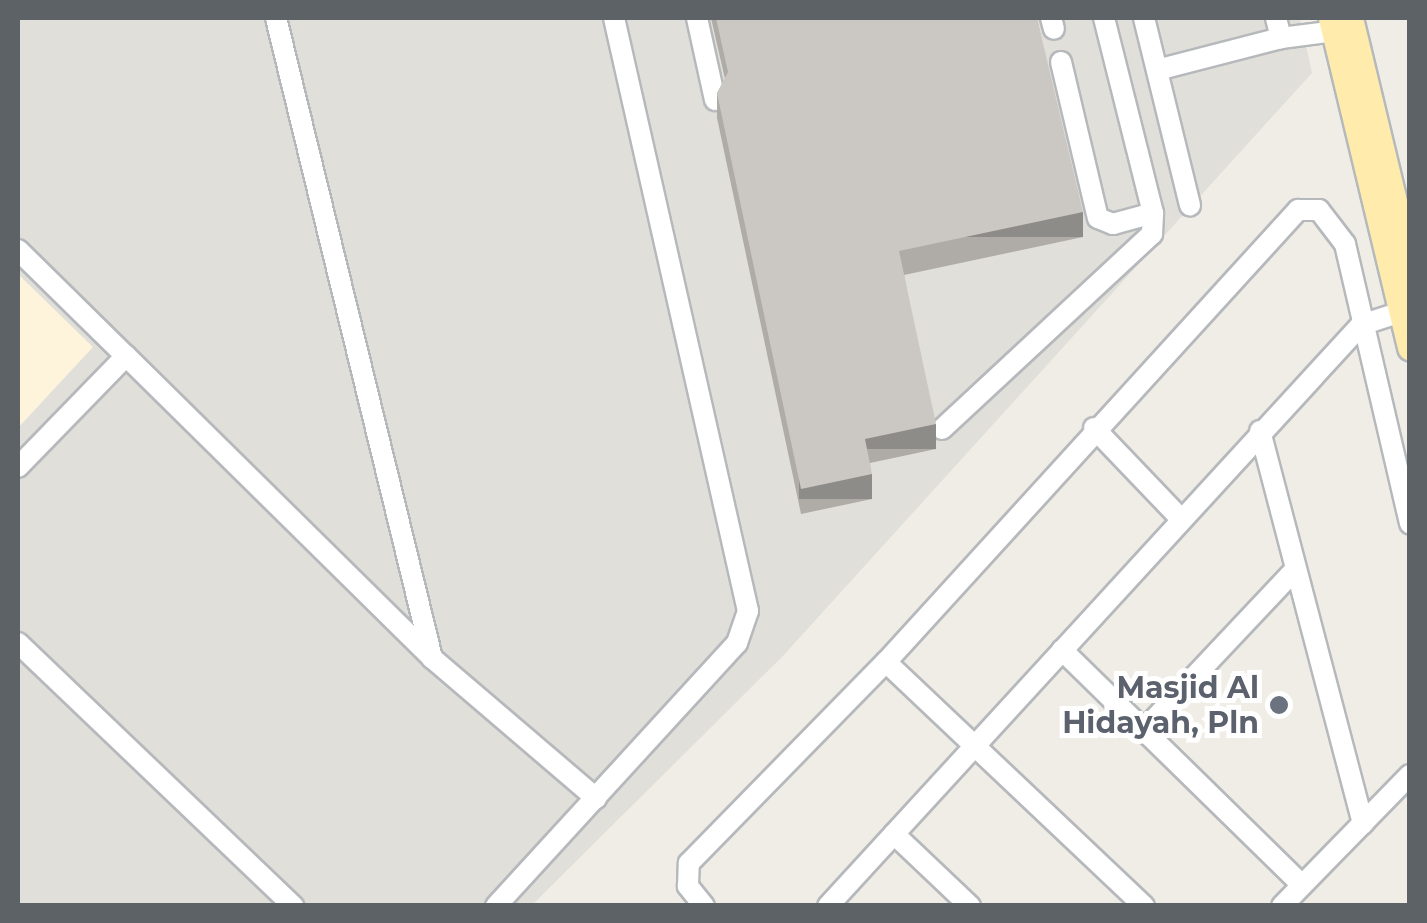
<!DOCTYPE html>
<html>
<head>
<meta charset="utf-8">
<style>
  body { margin:0 }
  #map { position:relative; width:1427px; height:923px; overflow:hidden; background:#f0ede6; font-family:Montserrat,sans-serif }
  div>[style] { position:absolute }
  .commercial>* { inset:0; background:#fef4dc }
  .industrial>* { inset:0; background:#e1dfda }
  .roads { filter:drop-shadow(2px 0 #b6b9bc) drop-shadow(-2px 0 #b6b9bc) drop-shadow(0 2px #b6b9bc) drop-shadow(0 -2px #b6b9bc) }
  .minor>* { height:20px; margin:-10px; padding:0 10px; transform-origin:10px; border-radius:10px; background:#fff }
  .major>* { height:25px; margin:-12.5px; padding:0 12.5px; transform-origin:12.5px; border-radius:12.5px; background:#ffecac }
  .wall>* { inset:0; background:#afaca8 }
  .shaded-wall>* { inset:0; background:#8e8c88; transform-origin:0 0 }
  .building>* { inset:0; background:#cbc8c3 }
  .dots>* { width:28px; height:28px; translate:-50% -50%; box-sizing:border-box; border:5px solid #fff; border-radius:50% }
  span { translate:-50% -50%; white-space:nowrap; text-align:center; line-height:1.15; -webkit-text-stroke:10px #fff; paint-order:stroke }
  .worship-label { font-size:30px; color:#5b616d; font-weight:700 }
  .right { translate:-100% -50%; text-align:right }
  .frame { position:absolute; inset:0; border:20px solid #5d6266; pointer-events:none }
</style>
</head>
<body>
<div id="map">
  <div class="commercial">
    <div style="clip-path:polygon(18px 274px,93px 347px,18px 428px)"></div>
  </div>
  <div class="industrial">
    <div style="clip-path:polygon(18px 18px,1300px 18px,1312px 73px,782px 657px,532px 905px,18px 905px,18px 428px,93px 347px,18px 274px)"></div>
  </div>
  <div class="roads">
    <div class="minor">
      <div style="left:276px;top:18px;width:659px;rotate:76.3deg"></div>
      <div style="left:697px;top:18px;width:84px;rotate:77.6deg"></div>
      <div style="left:1051px;top:18px;width:11px;rotate:75deg"></div>
      <div style="left:1144px;top:18px;width:193px;rotate:76.2deg"></div>
      <div style="left:1276px;top:18px;width:21px;rotate:76deg"></div>
      <div style="left:1061px;top:62px;width:160px;rotate:76.7deg"></div>
      <div style="left:1098px;top:218px;width:16px;rotate:22deg"></div>
      <div style="left:1113px;top:224px;width:41px;rotate:-15.4deg"></div>
      <div style="left:1157px;top:70px;width:128px;rotate:-14.5deg"></div>
      <div style="left:1281px;top:38px;width:54px;rotate:-7.4deg"></div>
      <div style="left:18px;top:250px;width:151px;rotate:44.5deg"></div>
      <div style="left:126px;top:356px;width:155px;rotate:134.2deg"></div>
      <div style="left:126px;top:356px;width:430px;rotate:44.6deg"></div>
      <div style="left:432px;top:658px;width:216px;rotate:40.5deg"></div>
      <div style="left:1094px;top:428px;width:122px;rotate:46.3deg"></div>
      <div style="left:942px;top:429px;width:287px;rotate:-42.9deg"></div>
      <div style="left:1152px;top:234px;width:21px;rotate:-87deg"></div>
      <div style="left:1153px;top:213px;width:201px;rotate:-104.1deg"></div>
      <div style="left:1260px;top:431px;width:406px;rotate:75.3deg"></div>
      <div style="left:18px;top:643px;width:381px;rotate:43.7deg"></div>
      <div style="left:1062px;top:650px;width:334px;rotate:44.4deg"></div>
      <div style="left:886px;top:662px;width:355px;rotate:43.4deg"></div>
      <div style="left:1144px;top:730px;width:220px;rotate:-46.7deg"></div>
      <div style="left:894px;top:834px;width:105px;rotate:43.5deg"></div>
      <div style="left:496px;top:906px;width:357px;rotate:-47.5deg"></div>
      <div style="left:737px;top:643px;width:34px;rotate:-71deg"></div>
      <div style="left:748px;top:611px;width:608px;rotate:-102.73deg"></div>
      <div style="left:704px;top:906px;width:26px;rotate:-129deg"></div>
      <div style="left:688px;top:886px;width:23px;rotate:-88deg"></div>
      <div style="left:689px;top:863px;width:281px;rotate:-45.6deg"></div>
      <div style="left:886px;top:662px;width:612px;rotate:-47.65deg"></div>
      <div style="left:1298px;top:210px;width:21px"></div>
      <div style="left:1319px;top:210px;width:43px;rotate:52.6deg"></div>
      <div style="left:1345px;top:244px;width:287px;rotate:76.9deg"></div>
      <div style="left:828px;top:906px;width:788px;rotate:-47.47deg"></div>
      <div style="left:1361px;top:325px;width:42px;rotate:-18deg"></div>
      <div style="left:1282px;top:906px;width:183px;rotate:-45.7deg"></div>
    </div>
    <div class="major">
      <div style="left:1331px;top:18px;width:339px;rotate:76.5deg"></div>
      <div style="left:1350px;top:18px;width:257px;rotate:76.5deg"></div>
    </div>
  </div>
  <div class="wall">
    <div style="clip-path:polygon(711px 18px,1037px 18px,1083px 237px,904px 275px,936px 449px,870px 463px,872px 499px,801px 514px,717px 118px,717px 93px,725px 79px)"></div>
  </div>
  <div class="shaded-wall">
    <div style="left:1083px;top:212px;width:25px;height:188px;rotate:90deg"></div>
    <div style="left:936px;top:424px;width:25px;height:73px;rotate:90deg"></div>
    <div style="left:872px;top:474px;width:25px;height:73px;rotate:90deg"></div>
  </div>
  <div class="building">
    <div style="clip-path:polygon(716px 18px,1037px 18px,1083px 212px,899px 251px,936px 424px,865px 439px,872px 474px,801px 489px,717px 93px,728px 72px)"></div>
  </div>
  <div class="dots">
    <div style="left:1279px;top:705px;background:#6b7280"></div>
  </div>
  <div class="worship-label">
    <span class="right" style="left:1259px;top:705px">Masjid Al<br>Hidayah, Pln</span>
  </div>
  <div class="frame"></div>
</div>
</body>
</html>
